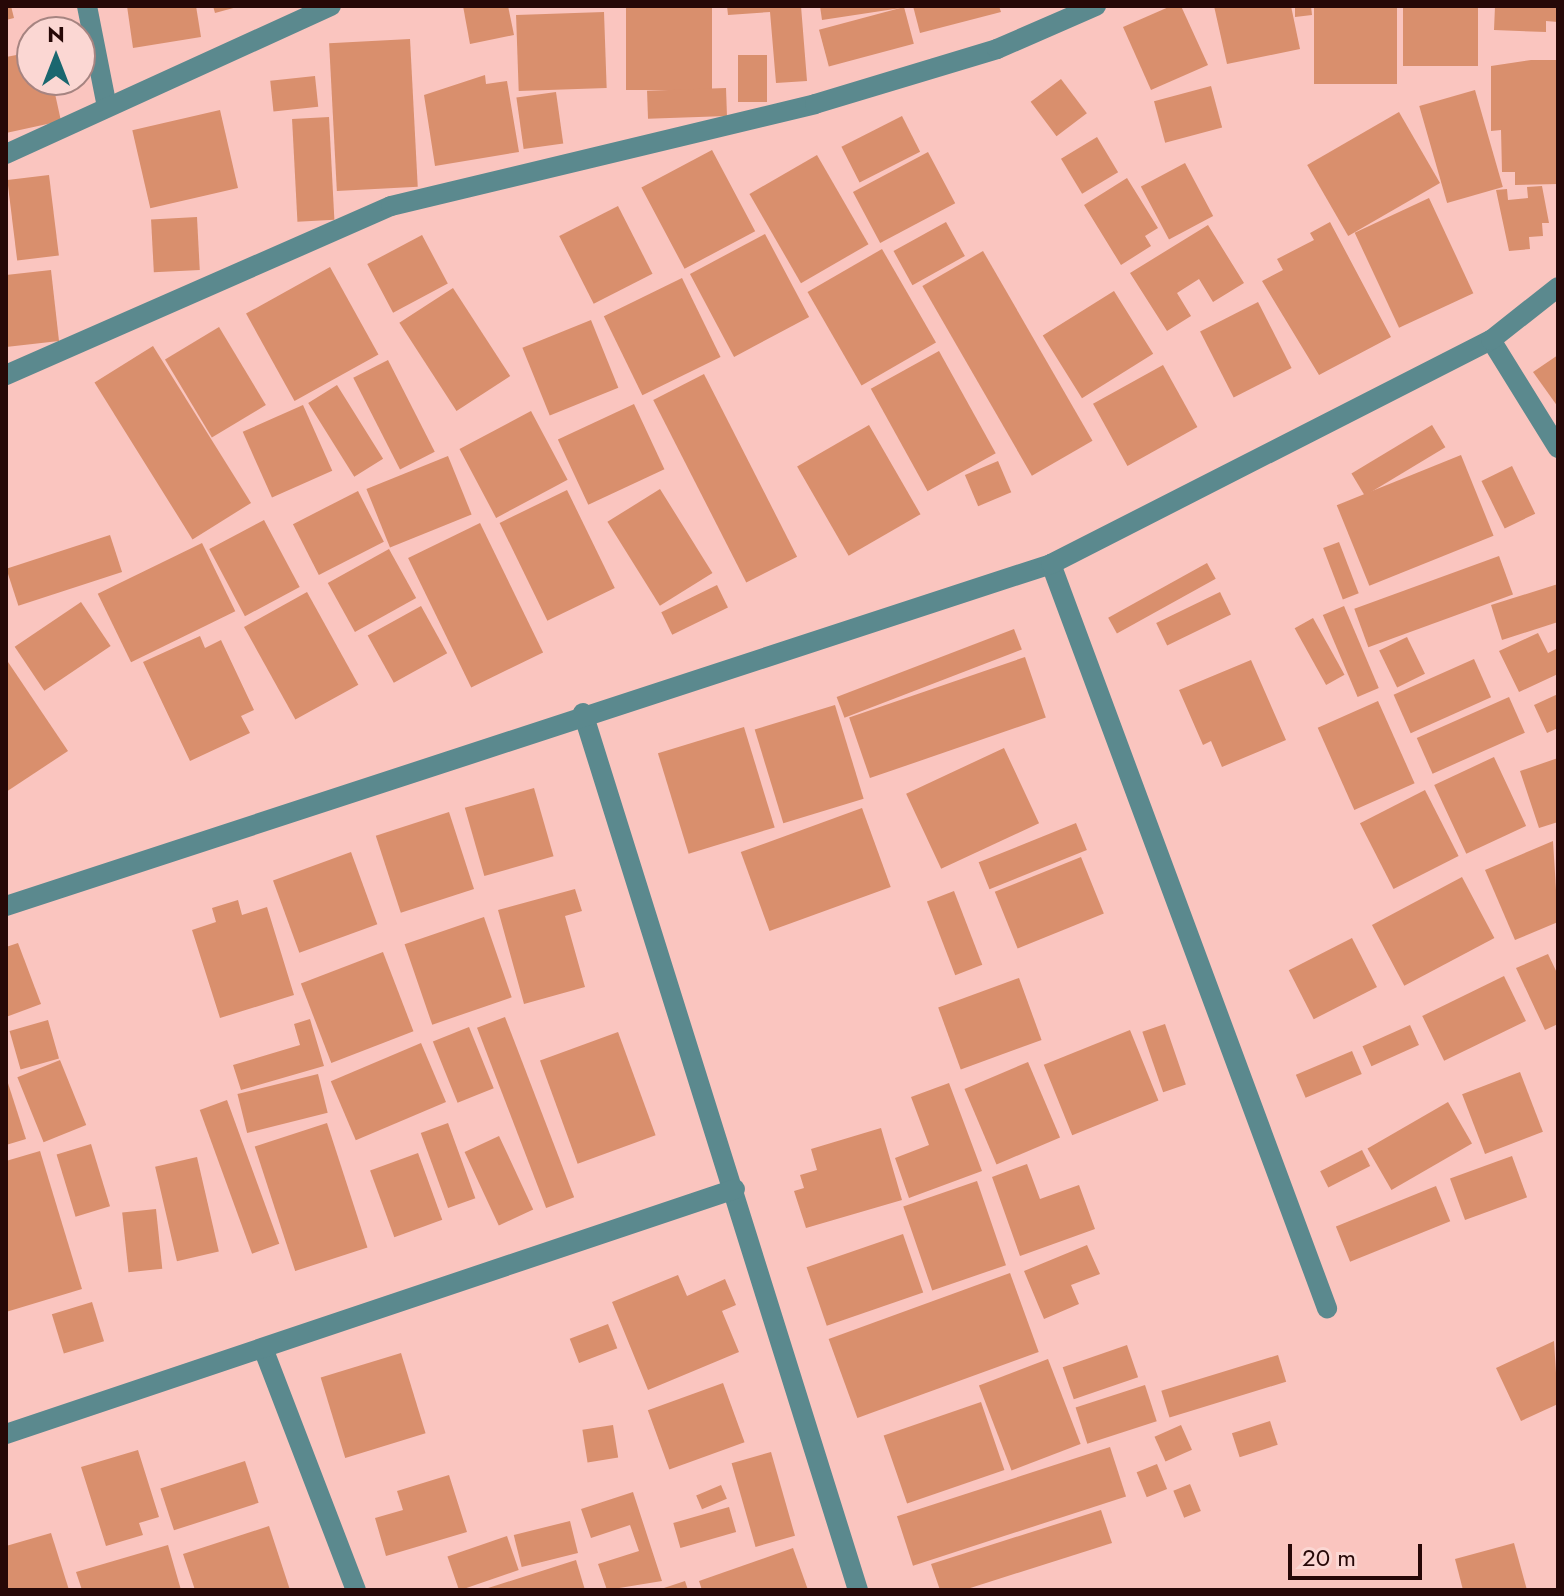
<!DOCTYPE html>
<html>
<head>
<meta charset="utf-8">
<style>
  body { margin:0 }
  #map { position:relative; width:1564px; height:1596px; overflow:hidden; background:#fac5bf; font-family:Jost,sans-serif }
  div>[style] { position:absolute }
  .building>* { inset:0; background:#d98f6d; transform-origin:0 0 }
  .minor>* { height:20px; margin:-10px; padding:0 10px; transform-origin:10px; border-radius:10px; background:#5b898e }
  span { translate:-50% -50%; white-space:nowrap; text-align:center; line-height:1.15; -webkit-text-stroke:6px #fbd7d3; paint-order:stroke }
  .frame { position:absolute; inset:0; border:8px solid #260807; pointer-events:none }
  .north { position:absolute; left:16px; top:16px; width:80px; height:80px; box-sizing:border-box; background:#fbd7d3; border:2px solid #a68481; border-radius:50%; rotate:0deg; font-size:22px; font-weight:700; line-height:32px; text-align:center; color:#260807 }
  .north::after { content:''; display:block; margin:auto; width:28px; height:36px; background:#1a676f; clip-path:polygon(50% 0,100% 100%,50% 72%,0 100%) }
  .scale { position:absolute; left:1288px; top:1544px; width:134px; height:36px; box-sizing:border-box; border:4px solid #260807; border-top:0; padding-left:10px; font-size:24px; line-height:28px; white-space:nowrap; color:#260807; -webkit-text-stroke:6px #fbd7d3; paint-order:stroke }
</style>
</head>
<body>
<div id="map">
  <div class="building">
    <div style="clip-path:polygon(6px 6px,11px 6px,14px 18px,6px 20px)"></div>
    <div style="clip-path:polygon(127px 6px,196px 6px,201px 37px,133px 48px)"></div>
    <div style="clip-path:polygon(213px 6px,237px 6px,237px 7px,215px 13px)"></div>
    <div style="clip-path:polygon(463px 6px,508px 6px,514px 35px,470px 44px)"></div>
    <div style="left:626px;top:6px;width:86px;height:84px"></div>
    <div style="clip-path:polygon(727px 6px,801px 6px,807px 81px,776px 83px,770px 12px,728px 15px)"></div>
    <div style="clip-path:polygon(820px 6px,901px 6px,901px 8px,822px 20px)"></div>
    <div style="clip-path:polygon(913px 6px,999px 6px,1001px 12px,920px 33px)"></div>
    <div style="clip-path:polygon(1171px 6px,1181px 6px,1208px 65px,1151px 90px,1123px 27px)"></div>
    <div style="clip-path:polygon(1214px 6px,1291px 6px,1300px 49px,1227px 64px)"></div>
    <div style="clip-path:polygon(1295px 6px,1311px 6px,1312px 15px,1295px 17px)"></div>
    <div style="left:1314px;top:6px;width:83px;height:78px"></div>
    <div style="left:1403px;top:6px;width:75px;height:60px"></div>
    <div style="clip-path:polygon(1495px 6px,1558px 6px,1558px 22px,1546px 21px,1546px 32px,1494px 30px)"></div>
    <div style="left:904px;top:7px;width:38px;height:88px;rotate:75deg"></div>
    <div style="left:604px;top:12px;width:76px;height:88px;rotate:88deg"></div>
    <div style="left:410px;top:39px;width:148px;height:81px;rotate:87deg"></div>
    <div style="clip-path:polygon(32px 52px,32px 80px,52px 80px,61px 121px,6px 133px,6px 57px)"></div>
    <div style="left:738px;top:55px;width:29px;height:47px"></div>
    <div style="clip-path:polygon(1531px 60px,1558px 60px,1558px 184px,1515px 185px,1515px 172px,1502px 172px,1501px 130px,1491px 131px,1491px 66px)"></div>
    <div style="clip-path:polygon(485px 75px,486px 84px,507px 81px,519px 152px,435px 166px,424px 95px)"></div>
    <div style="left:315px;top:76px;width:31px;height:45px;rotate:84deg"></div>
    <div style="left:1061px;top:79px;width:43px;height:38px;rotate:53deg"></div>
    <div style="left:1211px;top:86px;width:43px;height:59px;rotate:75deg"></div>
    <div style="left:726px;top:88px;width:28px;height:79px;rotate:88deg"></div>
    <div style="left:1475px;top:90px;width:101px;height:58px;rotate:74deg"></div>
    <div style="left:556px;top:92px;width:52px;height:40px;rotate:82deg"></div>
    <div style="left:220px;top:110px;width:80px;height:90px;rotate:77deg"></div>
    <div style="left:1399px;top:112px;width:82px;height:106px;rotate:60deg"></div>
    <div style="left:902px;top:116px;width:40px;height:68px;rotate:63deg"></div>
    <div style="left:329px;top:117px;width:103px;height:37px;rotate:87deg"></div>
    <div style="left:1097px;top:137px;width:41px;height:42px;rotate:59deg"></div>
    <div style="left:712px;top:150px;width:92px;height:80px;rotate:62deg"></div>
    <div style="left:928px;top:152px;width:58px;height:85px;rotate:62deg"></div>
    <div style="left:817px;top:155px;width:103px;height:78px;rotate:60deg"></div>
    <div style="left:1185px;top:163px;width:60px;height:50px;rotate:62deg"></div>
    <div style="left:49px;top:175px;width:81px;height:42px;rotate:83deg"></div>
    <div style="clip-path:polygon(1127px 178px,1158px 228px,1145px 236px,1151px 246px,1121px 265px,1084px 205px)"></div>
    <div style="clip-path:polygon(1542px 186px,1549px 223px,1542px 223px,1543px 236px,1529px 237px,1530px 249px,1509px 251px,1496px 190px,1507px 189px,1508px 200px,1528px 198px,1527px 187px)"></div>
    <div style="left:1429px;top:198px;width:105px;height:82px;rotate:65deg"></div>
    <div style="left:618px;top:206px;width:76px;height:66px;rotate:63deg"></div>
    <div style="left:197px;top:217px;width:53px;height:46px;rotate:87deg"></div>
    <div style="left:946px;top:222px;width:39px;height:60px;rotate:61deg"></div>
    <div style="clip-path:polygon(1330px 222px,1391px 337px,1319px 375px,1262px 281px,1283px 270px,1277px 259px,1314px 240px,1310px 233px)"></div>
    <div style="clip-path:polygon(1208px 225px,1244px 283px,1213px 302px,1199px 279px,1177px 293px,1191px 316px,1167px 331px,1130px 273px)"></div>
    <div style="left:765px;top:234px;width:94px;height:85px;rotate:62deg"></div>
    <div style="left:422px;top:235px;width:55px;height:62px;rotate:62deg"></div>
    <div style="left:882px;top:249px;width:108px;height:86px;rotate:60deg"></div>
    <div style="left:983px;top:251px;width:219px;height:70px;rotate:60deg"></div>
    <div style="left:330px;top:267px;width:100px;height:96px;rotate:61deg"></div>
    <div style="clip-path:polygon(51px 270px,59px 341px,6px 347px,6px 275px)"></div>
    <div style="left:682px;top:278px;width:88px;height:87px;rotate:64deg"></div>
    <div style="left:453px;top:288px;width:105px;height:64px;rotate:57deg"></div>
    <div style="left:1114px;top:291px;width:74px;height:84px;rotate:58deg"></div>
    <div style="left:1258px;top:302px;width:74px;height:65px;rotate:63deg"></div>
    <div style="left:591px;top:320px;width:73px;height:74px;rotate:68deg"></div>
    <div style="left:219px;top:327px;width:91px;height:63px;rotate:59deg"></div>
    <div style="left:153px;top:346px;width:185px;height:69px;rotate:58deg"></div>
    <div style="left:939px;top:351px;width:117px;height:78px;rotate:61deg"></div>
    <div style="clip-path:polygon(1558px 355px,1558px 407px,1533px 372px)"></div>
    <div style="left:388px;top:360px;width:103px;height:39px;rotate:63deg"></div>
    <div style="left:1163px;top:365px;width:71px;height:80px;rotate:61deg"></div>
    <div style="left:704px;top:374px;width:205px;height:57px;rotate:63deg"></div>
    <div style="left:337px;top:385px;width:87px;height:34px;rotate:58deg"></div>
    <div style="left:634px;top:404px;width:72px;height:84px;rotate:65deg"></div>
    <div style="left:303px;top:405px;width:72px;height:66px;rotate:66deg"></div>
    <div style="left:531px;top:411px;width:78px;height:81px;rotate:62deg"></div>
    <div style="left:869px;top:425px;width:103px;height:83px;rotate:60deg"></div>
    <div style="left:1432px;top:425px;width:26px;height:94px;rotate:59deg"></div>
    <div style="left:1461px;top:455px;width:87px;height:134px;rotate:68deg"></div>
    <div style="left:448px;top:456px;width:63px;height:88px;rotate:68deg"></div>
    <div style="left:998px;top:461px;width:34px;height:36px;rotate:67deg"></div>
    <div style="left:1512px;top:466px;width:53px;height:34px;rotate:64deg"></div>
    <div style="left:660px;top:489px;width:99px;height:62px;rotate:58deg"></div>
    <div style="left:567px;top:490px;width:109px;height:75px;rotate:64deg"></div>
    <div style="left:358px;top:491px;width:57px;height:73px;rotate:63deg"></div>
    <div style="left:264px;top:520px;width:76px;height:62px;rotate:62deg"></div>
    <div style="left:480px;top:523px;width:144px;height:80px;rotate:64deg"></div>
    <div style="left:110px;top:535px;width:39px;height:109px;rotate:72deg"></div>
    <div style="left:1339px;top:542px;width:55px;height:17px;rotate:69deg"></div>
    <div style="left:202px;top:543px;width:76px;height:116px;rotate:64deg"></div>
    <div style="left:389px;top:549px;width:56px;height:70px;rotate:61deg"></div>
    <div style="left:1499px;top:556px;width:41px;height:154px;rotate:70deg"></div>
    <div style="left:1207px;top:563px;width:18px;height:113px;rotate:61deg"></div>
    <div style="clip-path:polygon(1558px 584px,1558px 622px,1502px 640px,1491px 605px)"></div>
    <div style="left:717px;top:585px;width:25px;height:62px;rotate:64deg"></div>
    <div style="left:307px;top:592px;width:106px;height:72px;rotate:61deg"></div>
    <div style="left:1220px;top:592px;width:25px;height:71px;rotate:64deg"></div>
    <div style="left:81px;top:602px;width:53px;height:80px;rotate:56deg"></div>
    <div style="left:421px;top:606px;width:54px;height:61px;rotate:61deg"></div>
    <div style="left:1344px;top:606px;width:89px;height:23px;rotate:67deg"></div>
    <div style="left:1313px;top:618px;width:65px;height:21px;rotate:61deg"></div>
    <div style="left:1014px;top:629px;width:22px;height:190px;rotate:69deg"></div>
    <div style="clip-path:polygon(1538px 633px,1548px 653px,1558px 648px,1558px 674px,1519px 692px,1499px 651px)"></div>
    <div style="clip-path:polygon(200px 636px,205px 648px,221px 640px,254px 710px,241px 716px,250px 733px,190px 761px,143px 662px)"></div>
    <div style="left:1407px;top:637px;width:41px;height:31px;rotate:64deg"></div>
    <div style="left:1025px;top:657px;width:64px;height:186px;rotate:71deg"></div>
    <div style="clip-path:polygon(6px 659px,68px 751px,6px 792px)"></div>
    <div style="left:1474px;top:659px;width:42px;height:88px;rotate:66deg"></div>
    <div style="clip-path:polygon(1251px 660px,1286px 740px,1222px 767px,1211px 741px,1203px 745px,1179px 690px)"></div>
    <div style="clip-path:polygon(1558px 694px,1558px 728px,1547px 733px,1534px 705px)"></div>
    <div style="left:1509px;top:697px;width:39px;height:101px;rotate:66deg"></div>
    <div style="left:1378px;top:701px;width:90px;height:66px;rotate:66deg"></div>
    <div style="left:835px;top:705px;width:98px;height:84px;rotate:73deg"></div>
    <div style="left:744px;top:727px;width:105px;height:90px;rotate:73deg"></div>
    <div style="left:1004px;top:748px;width:83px;height:108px;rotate:65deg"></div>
    <div style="left:1494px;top:757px;width:76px;height:66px;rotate:65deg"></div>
    <div style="clip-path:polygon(1558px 758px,1558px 822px,1539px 828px,1520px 771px)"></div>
    <div style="left:534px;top:788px;width:71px;height:72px;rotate:74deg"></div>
    <div style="left:1425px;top:790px;width:74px;height:73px;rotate:63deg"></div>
    <div style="left:862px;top:808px;width:84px;height:129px;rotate:70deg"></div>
    <div style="left:449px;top:812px;width:81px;height:77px;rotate:72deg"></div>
    <div style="left:1076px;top:823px;width:29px;height:105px;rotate:68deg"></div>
    <div style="clip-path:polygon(1553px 841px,1558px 922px,1515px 940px,1485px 870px)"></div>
    <div style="left:351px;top:852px;width:77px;height:83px;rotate:70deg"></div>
    <div style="left:1081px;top:857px;width:61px;height:93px;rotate:68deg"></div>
    <div style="left:1462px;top:877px;width:69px;height:102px;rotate:62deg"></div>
    <div style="clip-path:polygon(575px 889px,582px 911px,565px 916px,585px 987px,524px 1004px,498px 910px)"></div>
    <div style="left:954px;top:891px;width:79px;height:29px;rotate:69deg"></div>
    <div style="clip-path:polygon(238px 900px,242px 915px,267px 907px,294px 995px,220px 1018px,192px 930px,216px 922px,212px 908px)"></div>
    <div style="left:484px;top:917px;width:85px;height:84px;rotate:71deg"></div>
    <div style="left:1352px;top:938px;width:55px;height:71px;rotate:63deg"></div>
    <div style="clip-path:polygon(18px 943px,41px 1004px,6px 1017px,6px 947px)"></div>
    <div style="left:383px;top:952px;width:85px;height:88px;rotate:69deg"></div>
    <div style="clip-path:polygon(1548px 954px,1558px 975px,1558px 1024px,1545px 1030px,1516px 968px)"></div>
    <div style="left:1504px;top:976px;width:50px;height:91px;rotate:64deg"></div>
    <div style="left:1019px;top:978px;width:66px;height:86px;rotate:70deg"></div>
    <div style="left:505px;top:1017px;width:193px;height:30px;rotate:69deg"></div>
    <div style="clip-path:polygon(310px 1019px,324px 1066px,241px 1090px,233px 1065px,300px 1045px,294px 1024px)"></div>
    <div style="left:48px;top:1020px;width:40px;height:40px;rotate:74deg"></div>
    <div style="left:1165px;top:1024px;width:64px;height:24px;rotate:71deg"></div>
    <div style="left:1410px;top:1025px;width:22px;height:52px;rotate:66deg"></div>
    <div style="left:469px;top:1027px;width:66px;height:39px;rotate:68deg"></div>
    <div style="left:1130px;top:1030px;width:76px;height:93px;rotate:68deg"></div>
    <div style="left:618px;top:1032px;width:110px;height:83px;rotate:70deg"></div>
    <div style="left:421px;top:1043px;width:64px;height:98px;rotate:67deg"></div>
    <div style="left:1352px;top:1051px;width:25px;height:61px;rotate:67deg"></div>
    <div style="left:60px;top:1060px;width:70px;height:46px;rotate:68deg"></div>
    <div style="left:1028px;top:1062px;width:82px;height:69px;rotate:67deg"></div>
    <div style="left:1520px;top:1072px;width:64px;height:62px;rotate:69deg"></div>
    <div style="left:318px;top:1074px;width:40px;height:83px;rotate:76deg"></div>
    <div style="clip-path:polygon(6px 1077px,26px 1139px,6px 1145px)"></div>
    <div style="clip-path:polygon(949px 1083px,982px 1171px,909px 1198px,895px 1158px,929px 1145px,911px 1097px)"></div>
    <div style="left:227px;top:1100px;width:153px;height:29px;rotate:70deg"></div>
    <div style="left:1448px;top:1102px;width:48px;height:93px;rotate:60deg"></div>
    <div style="left:327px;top:1123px;width:131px;height:76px;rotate:72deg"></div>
    <div style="left:448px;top:1123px;width:80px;height:29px;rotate:70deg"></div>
    <div style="clip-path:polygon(881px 1128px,902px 1200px,806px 1228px,794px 1191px,804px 1188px,800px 1175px,817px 1170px,811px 1149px)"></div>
    <div style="left:499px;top:1136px;width:81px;height:38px;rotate:65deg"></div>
    <div style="left:91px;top:1144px;width:65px;height:36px;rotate:73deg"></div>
    <div style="left:1362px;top:1150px;width:18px;height:47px;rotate:63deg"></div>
    <div style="clip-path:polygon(40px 1151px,82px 1289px,6px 1312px,6px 1161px)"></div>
    <div style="left:418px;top:1153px;width:71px;height:51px;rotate:70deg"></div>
    <div style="left:1512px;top:1156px;width:44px;height:66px;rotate:70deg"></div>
    <div style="left:197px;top:1157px;width:97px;height:43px;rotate:77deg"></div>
    <div style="clip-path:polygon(1027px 1164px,1040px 1199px,1079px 1185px,1095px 1229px,1020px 1256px,992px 1177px)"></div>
    <div style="left:977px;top:1181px;width:89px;height:78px;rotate:71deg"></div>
    <div style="left:1436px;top:1186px;width:38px;height:108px;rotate:68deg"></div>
    <div style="left:156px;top:1209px;width:60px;height:34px;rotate:84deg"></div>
    <div style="left:903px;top:1234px;width:62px;height:102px;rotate:71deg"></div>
    <div style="clip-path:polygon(1087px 1245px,1100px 1274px,1071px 1285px,1079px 1304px,1044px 1319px,1024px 1271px)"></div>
    <div style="left:1010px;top:1273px;width:84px;height:193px;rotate:70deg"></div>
    <div style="clip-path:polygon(678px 1275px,687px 1296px,725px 1279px,736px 1305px,722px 1311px,739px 1352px,648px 1390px,612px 1302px)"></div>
    <div style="left:92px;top:1302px;width:41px;height:42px;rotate:73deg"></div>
    <div style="left:608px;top:1324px;width:26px;height:41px;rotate:69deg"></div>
    <div style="clip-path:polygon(1554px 1341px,1558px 1404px,1521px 1421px,1496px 1368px)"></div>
    <div style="left:1127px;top:1345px;width:34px;height:68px;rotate:71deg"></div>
    <div style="left:401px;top:1353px;width:84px;height:84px;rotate:73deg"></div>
    <div style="left:1278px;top:1355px;width:28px;height:122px;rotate:73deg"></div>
    <div style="left:1048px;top:1359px;width:91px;height:74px;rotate:69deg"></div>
    <div style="left:723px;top:1383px;width:63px;height:80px;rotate:70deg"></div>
    <div style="left:1145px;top:1385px;width:38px;height:73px;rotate:72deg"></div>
    <div style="left:981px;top:1402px;width:72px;height:103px;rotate:71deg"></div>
    <div style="left:1270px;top:1421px;width:25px;height:40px;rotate:72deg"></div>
    <div style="left:613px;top:1425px;width:33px;height:31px;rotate:81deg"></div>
    <div style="left:1181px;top:1425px;width:27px;height:29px;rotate:66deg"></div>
    <div style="left:1110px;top:1447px;width:52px;height:224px;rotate:72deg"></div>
    <div style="clip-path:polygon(138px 1450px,159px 1517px,139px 1523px,143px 1535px,106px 1546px,81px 1467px)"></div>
    <div style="left:771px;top:1452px;width:87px;height:41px;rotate:74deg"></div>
    <div style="left:245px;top:1461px;width:44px;height:89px;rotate:72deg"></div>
    <div style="left:1157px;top:1464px;width:27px;height:22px;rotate:68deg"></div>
    <div style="clip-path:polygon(449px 1475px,467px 1532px,386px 1556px,375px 1518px,403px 1510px,397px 1491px)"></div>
    <div style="left:1190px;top:1484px;width:29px;height:18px;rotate:68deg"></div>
    <div style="left:721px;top:1485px;width:15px;height:27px;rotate:67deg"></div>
    <div style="clip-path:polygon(633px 1492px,662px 1581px,607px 1590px,598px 1564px,639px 1551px,630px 1525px,591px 1538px,581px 1509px)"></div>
    <div style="left:729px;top:1507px;width:26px;height:58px;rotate:74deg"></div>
    <div style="clip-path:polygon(1101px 1510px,1112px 1543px,964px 1590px,940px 1590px,931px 1564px)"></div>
    <div style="left:570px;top:1521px;width:33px;height:58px;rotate:76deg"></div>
    <div style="clip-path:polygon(269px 1526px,290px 1590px,195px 1590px,183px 1554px)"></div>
    <div style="clip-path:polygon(51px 1533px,69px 1590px,6px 1590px,6px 1546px)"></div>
    <div style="left:507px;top:1536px;width:36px;height:63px;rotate:71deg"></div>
    <div style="clip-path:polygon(1514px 1543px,1527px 1590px,1463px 1590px,1455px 1559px)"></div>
    <div style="clip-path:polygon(168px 1545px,181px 1590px,82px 1590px,76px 1572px)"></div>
    <div style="clip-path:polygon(793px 1548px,808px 1590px,702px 1590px,699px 1581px)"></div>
    <div style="clip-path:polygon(576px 1560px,585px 1590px,485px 1590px,485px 1589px)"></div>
    <div style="clip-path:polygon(685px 1581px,688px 1590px,661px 1590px,661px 1589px)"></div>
  </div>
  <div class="minor">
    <div style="left:87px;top:6px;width:98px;rotate:78.8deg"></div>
    <div style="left:6px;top:154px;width:357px;rotate:-24.5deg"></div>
    <div style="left:1491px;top:340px;width:127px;rotate:58.2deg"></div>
    <div style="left:6px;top:375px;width:420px;rotate:-23.7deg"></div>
    <div style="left:391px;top:206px;width:436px;rotate:-13.5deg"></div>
    <div style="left:815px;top:104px;width:190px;rotate:-16.8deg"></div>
    <div style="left:997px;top:49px;width:108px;rotate:-23.5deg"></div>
    <div style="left:1051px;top:564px;width:794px;rotate:69.65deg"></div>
    <div style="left:583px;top:713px;width:919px;rotate:72.59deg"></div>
    <div style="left:6px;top:906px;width:1100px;rotate:-18.12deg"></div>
    <div style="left:1051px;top:564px;width:494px;rotate:-27deg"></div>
    <div style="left:1491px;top:340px;width:85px;rotate:-38.3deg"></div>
    <div style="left:263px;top:1348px;width:259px;rotate:69deg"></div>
    <div style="left:6px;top:1434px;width:769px;rotate:-18.58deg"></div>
  </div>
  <div class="frame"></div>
  <div class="north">N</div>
  <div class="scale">20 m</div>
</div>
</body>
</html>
